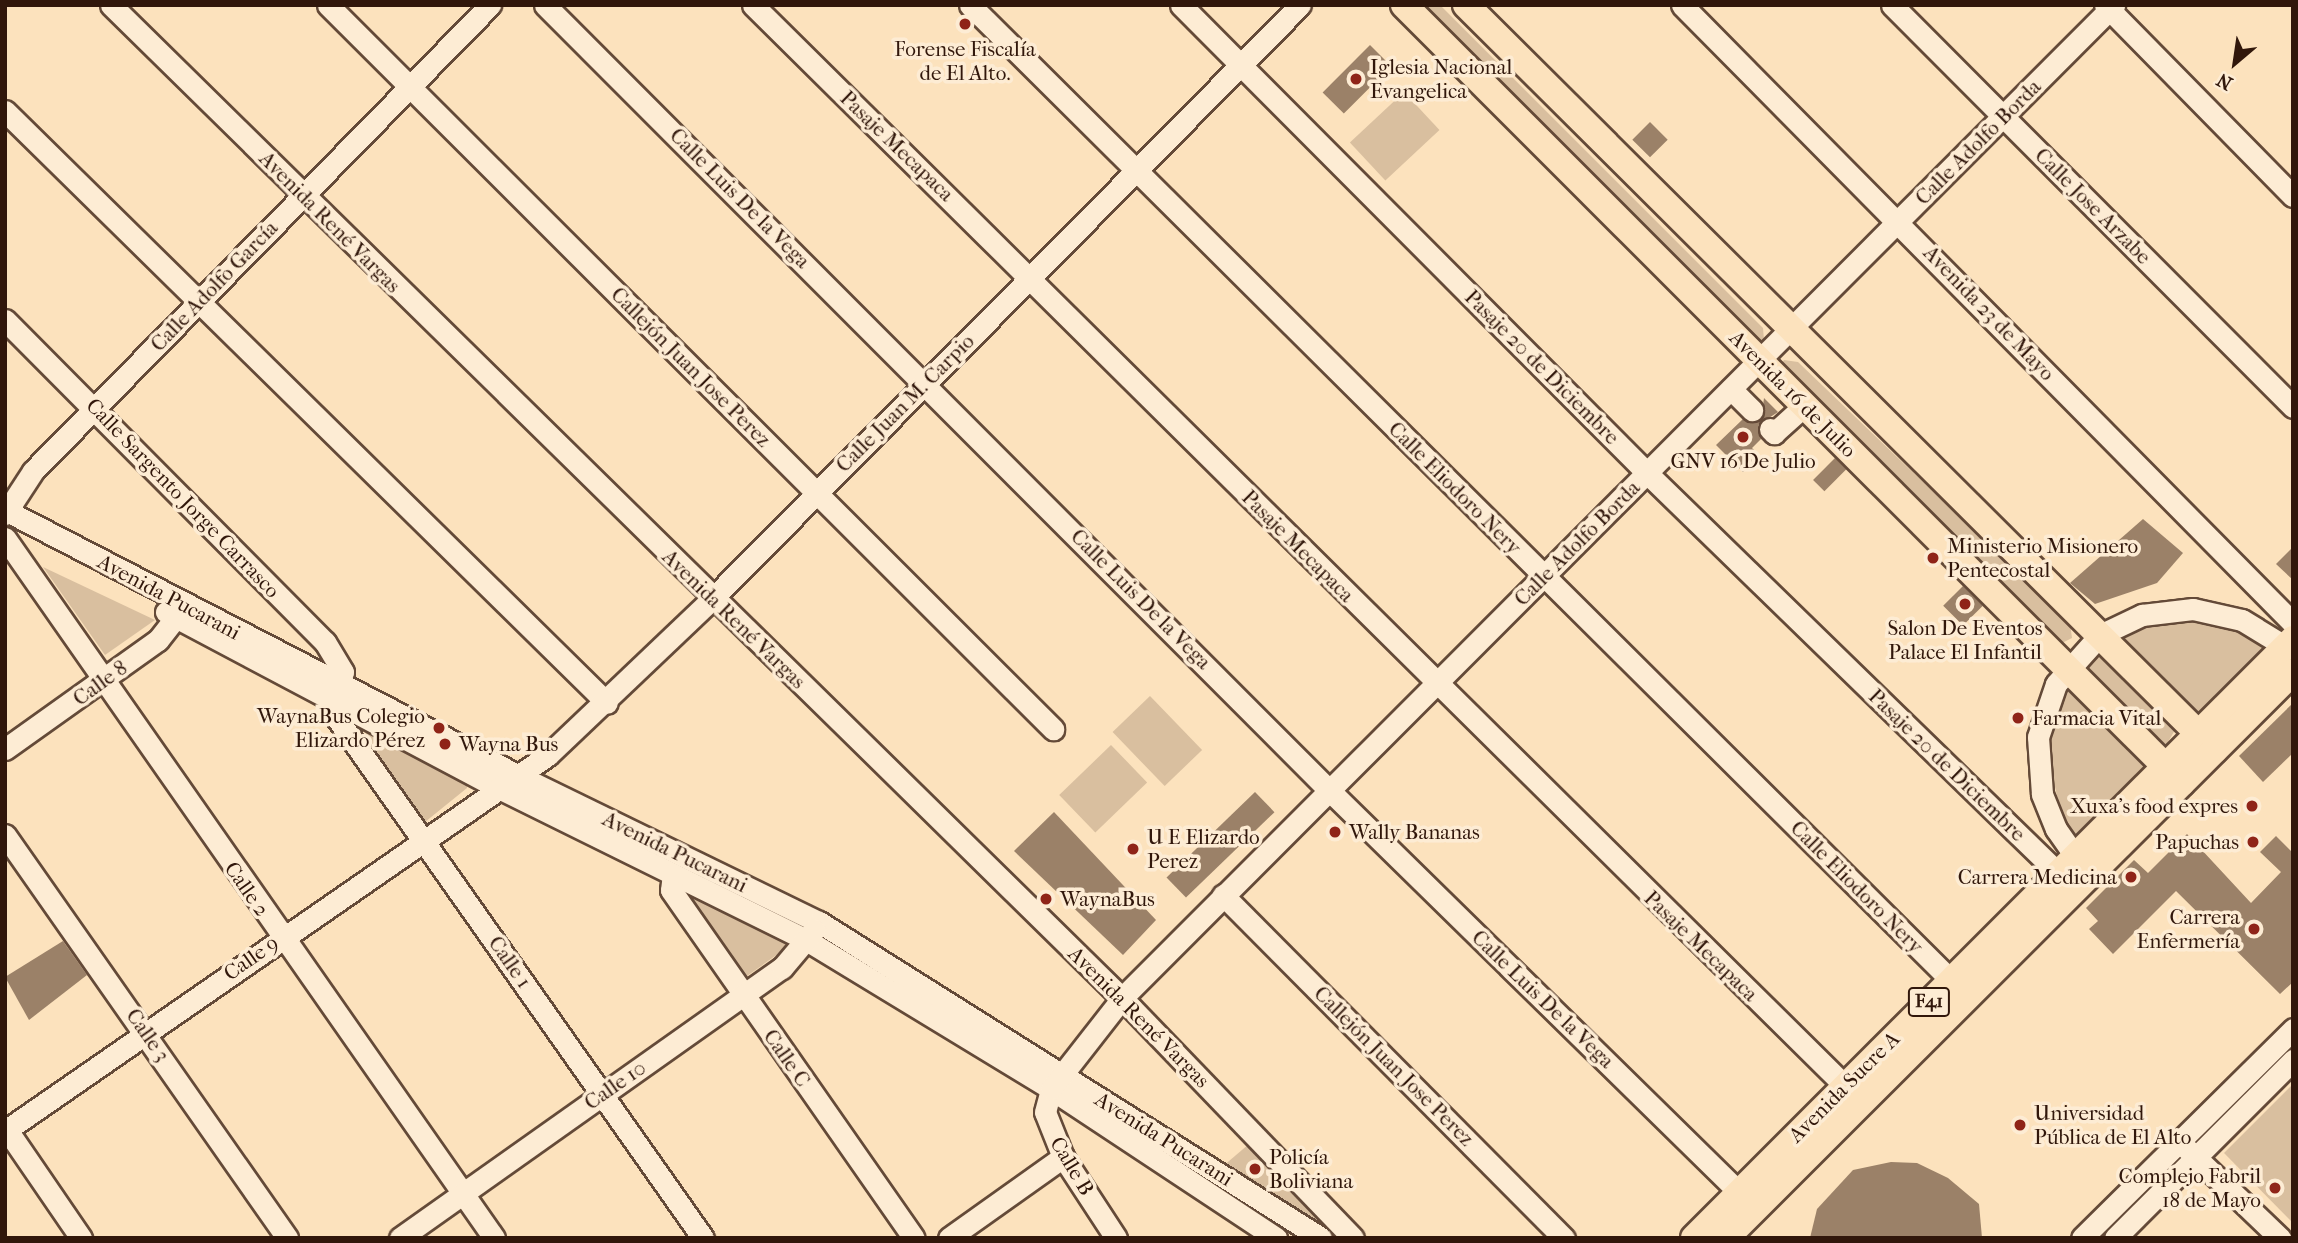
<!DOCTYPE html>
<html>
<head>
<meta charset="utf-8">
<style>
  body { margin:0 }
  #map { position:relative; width:2298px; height:1243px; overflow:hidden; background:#fce2bd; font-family:"IM FELL French Canon",serif }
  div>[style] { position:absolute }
  .green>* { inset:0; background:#d9bf9f; transform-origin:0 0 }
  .building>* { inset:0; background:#9b8168; transform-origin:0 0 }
  .roads { filter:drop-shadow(2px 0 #644a38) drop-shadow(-2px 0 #644a38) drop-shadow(0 2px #644a38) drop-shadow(0 -2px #644a38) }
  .minor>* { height:21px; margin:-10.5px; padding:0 10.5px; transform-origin:10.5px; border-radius:10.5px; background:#fdecd4 }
  .major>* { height:26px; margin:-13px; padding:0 13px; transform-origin:13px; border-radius:13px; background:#fce2bd }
  .dots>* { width:19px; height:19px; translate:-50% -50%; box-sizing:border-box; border:4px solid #fdecd4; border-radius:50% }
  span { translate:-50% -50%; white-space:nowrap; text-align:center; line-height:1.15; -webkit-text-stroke:7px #fdecd4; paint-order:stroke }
  .shield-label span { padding:2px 5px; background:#fdecd4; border:2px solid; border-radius:5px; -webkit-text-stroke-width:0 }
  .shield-label { font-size:19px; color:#31170b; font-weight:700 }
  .poi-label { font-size:21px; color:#31170b }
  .left { translate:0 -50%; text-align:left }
  .right { translate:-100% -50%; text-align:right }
  .street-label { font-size:21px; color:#31170b }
  .frame { position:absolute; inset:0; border:7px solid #31170b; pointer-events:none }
  .north { position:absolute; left:2200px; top:28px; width:70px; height:70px; -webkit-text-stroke:5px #fdecd4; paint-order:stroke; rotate:209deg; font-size:19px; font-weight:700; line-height:28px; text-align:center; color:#31170b }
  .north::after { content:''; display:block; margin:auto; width:24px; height:32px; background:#31170b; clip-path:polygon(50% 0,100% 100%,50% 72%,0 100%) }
</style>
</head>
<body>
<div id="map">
  <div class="green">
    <div style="clip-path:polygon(1409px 5px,1440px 5px,1763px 328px,1764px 340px,1757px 345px)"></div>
    <div style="left:1404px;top:92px;width:52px;height:74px;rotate:47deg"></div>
    <div style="clip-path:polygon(1784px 360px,1798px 362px,2070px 623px,2072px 638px,2060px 644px,1779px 366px)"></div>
    <div style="clip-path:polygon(43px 567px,155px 620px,105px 655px)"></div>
    <div style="clip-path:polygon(2198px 620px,2226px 623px,2270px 646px,2202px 716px,2194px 716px,2117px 635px,2136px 627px)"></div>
    <div style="clip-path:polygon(2092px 655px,2100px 658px,2175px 730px,2165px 747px,2085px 673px,2085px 659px)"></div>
    <div style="clip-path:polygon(2071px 685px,2148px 761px,2149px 769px,2083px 836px,2076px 836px,2061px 814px,2048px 755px,2062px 687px)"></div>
    <div style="left:1150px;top:696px;width:75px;height:52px;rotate:46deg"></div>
    <div style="clip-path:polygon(367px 730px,467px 781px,467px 788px,425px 822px,365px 736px)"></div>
    <div style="left:1111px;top:745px;width:52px;height:72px;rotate:46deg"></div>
    <div style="clip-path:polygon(691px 892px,786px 941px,785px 949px,747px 976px,742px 974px,688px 898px)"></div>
    <div style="clip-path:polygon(2293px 1084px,2293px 1223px,2224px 1153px)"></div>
    <div style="clip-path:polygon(1249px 1144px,1348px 1238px,1333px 1238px,1222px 1167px)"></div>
  </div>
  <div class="building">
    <div style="left:1370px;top:45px;width:30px;height:67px;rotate:45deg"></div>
    <div style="left:1650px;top:122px;width:25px;height:25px;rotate:45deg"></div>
    <div style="clip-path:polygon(1764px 398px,1778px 412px,1758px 425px,1761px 439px,1752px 448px,1760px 456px,1743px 472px,1716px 445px,1743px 419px,1761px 420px)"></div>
    <div style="left:1835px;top:458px;width:16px;height:31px;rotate:45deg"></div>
    <div style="clip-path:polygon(2143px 519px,2183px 553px,2157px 583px,2095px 604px,2070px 583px)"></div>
    <div style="clip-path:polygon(2293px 547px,2293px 580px,2276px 564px)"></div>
    <div style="left:1963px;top:586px;width:28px;height:28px;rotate:45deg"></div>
    <div style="clip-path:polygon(2293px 703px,2293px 753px,2263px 782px,2239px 756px)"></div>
    <div style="left:1255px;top:792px;width:28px;height:123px;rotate:46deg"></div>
    <div style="clip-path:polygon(1054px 812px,1156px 920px,1123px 955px,1014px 851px)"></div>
    <div style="clip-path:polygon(2187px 834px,2251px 903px,2281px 872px,2260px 852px,2276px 836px,2293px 853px,2293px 982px,2280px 994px,2176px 891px,2113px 954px,2089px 929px,2098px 921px,2086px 908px,2134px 860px,2148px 873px)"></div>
    <div style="clip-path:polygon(63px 941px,87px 975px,29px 1020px,5px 977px)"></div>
    <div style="clip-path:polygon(1891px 1162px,1917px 1163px,1948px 1178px,1979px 1204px,1982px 1238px,1810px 1238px,1817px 1209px,1853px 1170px)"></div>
  </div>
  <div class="roads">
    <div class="minor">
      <div style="left:111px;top:5px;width:1417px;rotate:44.49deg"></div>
      <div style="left:1122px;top:998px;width:333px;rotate:46.1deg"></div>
      <div style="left:328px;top:5px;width:1025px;rotate:44.96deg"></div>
      <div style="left:545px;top:5px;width:1109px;rotate:45.04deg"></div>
      <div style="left:1329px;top:790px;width:574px;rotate:44.44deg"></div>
      <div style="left:753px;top:5px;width:1537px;rotate:44.71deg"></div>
      <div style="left:970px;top:5px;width:1397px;rotate:44.83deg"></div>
      <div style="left:1181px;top:5px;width:660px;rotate:45.12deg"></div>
      <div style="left:1647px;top:473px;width:574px;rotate:44.22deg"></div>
      <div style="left:1682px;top:5px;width:869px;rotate:45.33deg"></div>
      <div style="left:1892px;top:5px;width:568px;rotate:45.07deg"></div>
      <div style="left:2105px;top:5px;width:268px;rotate:45.5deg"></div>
      <div style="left:5px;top:111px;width:844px;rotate:44.52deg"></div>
      <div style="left:5px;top:320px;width:454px;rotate:45.2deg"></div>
      <div style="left:325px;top:642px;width:35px;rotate:59deg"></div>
      <div style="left:343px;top:672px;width:33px;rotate:111deg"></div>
      <div style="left:331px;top:703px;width:11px;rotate:75deg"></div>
      <div style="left:334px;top:714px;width:641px;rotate:54.85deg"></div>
      <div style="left:1731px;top:389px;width:30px;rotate:45deg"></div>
      <div style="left:1770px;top:429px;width:6px;rotate:45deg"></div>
      <div style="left:1774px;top:433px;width:42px;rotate:-42.1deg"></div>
      <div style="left:5px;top:510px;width:579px;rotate:27.36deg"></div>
      <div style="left:519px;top:776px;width:334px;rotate:26deg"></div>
      <div style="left:819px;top:922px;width:593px;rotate:32.19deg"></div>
      <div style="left:5px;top:514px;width:51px;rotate:-56.9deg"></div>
      <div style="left:33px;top:471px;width:653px;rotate:-45.56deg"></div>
      <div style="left:5px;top:538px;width:854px;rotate:55.06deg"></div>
      <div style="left:166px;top:612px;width:377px;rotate:27.9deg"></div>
      <div style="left:499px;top:788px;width:345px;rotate:26.3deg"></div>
      <div style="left:808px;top:941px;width:285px;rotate:31.3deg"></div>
      <div style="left:1051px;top:1089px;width:270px;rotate:33.5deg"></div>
      <div style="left:5px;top:749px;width:188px;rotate:-35.5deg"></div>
      <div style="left:158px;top:640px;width:41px;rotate:-52deg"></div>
      <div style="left:5px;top:835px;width:492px;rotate:55deg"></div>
      <div style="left:2075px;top:856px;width:33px;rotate:-125deg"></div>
      <div style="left:2056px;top:829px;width:38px;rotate:-112deg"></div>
      <div style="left:2042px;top:794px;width:57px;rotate:-94deg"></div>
      <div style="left:2038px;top:737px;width:56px;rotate:-71.2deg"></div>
      <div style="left:2056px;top:684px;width:66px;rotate:-48.1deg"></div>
      <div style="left:2100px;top:635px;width:47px;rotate:-25.5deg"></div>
      <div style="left:2142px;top:615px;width:51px;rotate:-6.7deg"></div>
      <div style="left:2193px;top:609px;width:50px;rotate:12.7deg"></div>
      <div style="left:2242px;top:620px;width:52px;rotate:31.5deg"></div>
      <div style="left:673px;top:874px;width:16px;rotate:97deg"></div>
      <div style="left:671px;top:890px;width:424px;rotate:55.1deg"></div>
      <div style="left:1223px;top:895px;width:484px;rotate:45.2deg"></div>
      <div style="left:5px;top:1127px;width:135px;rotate:55.6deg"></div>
      <div style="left:5px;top:1131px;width:660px;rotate:-34.7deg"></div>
      <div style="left:548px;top:755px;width:228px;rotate:-43.6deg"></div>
      <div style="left:713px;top:598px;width:834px;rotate:-45.29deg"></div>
      <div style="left:2185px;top:1147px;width:132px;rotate:43.8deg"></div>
      <div style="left:400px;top:1238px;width:468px;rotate:-35.3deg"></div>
      <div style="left:782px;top:968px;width:50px;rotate:-49.9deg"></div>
      <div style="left:949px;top:1238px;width:140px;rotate:-35.4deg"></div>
      <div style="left:1116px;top:1238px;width:97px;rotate:-123.2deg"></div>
      <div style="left:1063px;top:1157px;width:48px;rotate:-111.8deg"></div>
      <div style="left:1045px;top:1112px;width:24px;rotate:-75deg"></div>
      <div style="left:1051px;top:1089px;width:115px;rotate:-52deg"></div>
      <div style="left:1122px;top:998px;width:1404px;rotate:-45.03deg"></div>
      <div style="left:2082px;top:1238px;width:297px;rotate:-44.7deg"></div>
      <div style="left:2115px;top:1238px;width:252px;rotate:-45deg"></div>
    </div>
    <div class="major">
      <div style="left:1404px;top:5px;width:1100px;rotate:45deg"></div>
      <div style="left:1466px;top:5px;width:1056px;rotate:44.85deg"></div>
      <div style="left:1694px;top:1238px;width:847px;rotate:-45deg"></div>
      <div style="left:1726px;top:1238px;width:801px;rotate:-44.95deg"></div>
    </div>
  </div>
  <div class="dots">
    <div style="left:965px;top:24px;background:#8f2418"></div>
    <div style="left:1356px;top:79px;background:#8f2418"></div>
    <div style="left:1743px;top:437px;background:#8f2418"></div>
    <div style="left:1933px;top:558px;background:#8f2418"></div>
    <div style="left:1965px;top:604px;background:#8f2418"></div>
    <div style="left:2018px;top:718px;background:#8f2418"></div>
    <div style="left:439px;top:728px;background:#8f2418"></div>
    <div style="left:445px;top:744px;background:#8f2418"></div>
    <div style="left:2252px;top:806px;background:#8f2418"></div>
    <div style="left:1335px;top:832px;background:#8f2418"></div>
    <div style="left:2253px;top:842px;background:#8f2418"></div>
    <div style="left:1133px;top:849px;background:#8f2418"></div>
    <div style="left:2131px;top:877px;background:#8f2418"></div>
    <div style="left:1046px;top:899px;background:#8f2418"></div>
    <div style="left:2254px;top:929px;background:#8f2418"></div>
    <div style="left:2020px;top:1125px;background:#8f2418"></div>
    <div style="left:1255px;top:1169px;background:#8f2418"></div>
    <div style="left:2275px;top:1188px;background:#8f2418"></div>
  </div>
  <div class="shield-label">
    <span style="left:1929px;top:1002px">F41</span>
  </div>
  <div class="poi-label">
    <span style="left:965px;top:61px">Forense Fiscalía<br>de El Alto.</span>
    <span class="left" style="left:1370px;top:79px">Iglesia Nacional<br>Evangelica</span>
    <span style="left:1743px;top:461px">GNV 16 De Julio</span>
    <span class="left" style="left:1947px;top:558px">Ministerio Misionero<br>Pentecostal</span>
    <span style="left:1965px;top:640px">Salon De Eventos<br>Palace El Infantil</span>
    <span class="right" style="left:425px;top:728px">WaynaBus Colegio<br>Elizardo Pérez</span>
    <span class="left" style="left:2032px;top:718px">Farmacia Vital</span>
    <span class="left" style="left:459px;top:744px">Wayna Bus</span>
    <span class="right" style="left:2238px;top:806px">Xuxa's food expres</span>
    <span class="left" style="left:1349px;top:832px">Wally Bananas</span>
    <span class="left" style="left:1147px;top:849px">U E Elizardo<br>Perez</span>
    <span class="right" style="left:2239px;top:842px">Papuchas</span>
    <span class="right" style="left:2117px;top:877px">Carrera Medicina</span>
    <span class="left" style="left:1060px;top:899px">WaynaBus</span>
    <span class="right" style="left:2240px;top:929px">Carrera<br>Enfermería</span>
    <span class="left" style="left:2034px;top:1125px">Universidad<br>Pública de El Alto</span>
    <span class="left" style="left:1269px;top:1169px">Policía<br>Boliviana</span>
    <span class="right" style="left:2261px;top:1188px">Complejo Fabril<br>18 de Mayo</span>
  </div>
  <div class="street-label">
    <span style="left:1978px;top:142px;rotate:-45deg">Calle Adolfo Borda</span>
    <span style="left:897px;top:146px;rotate:44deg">Pasaje Mecapaca</span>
    <span style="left:740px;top:198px;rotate:45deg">Calle Luis De la Vega</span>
    <span style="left:2093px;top:206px;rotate:45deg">Calle Jose Arzabe</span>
    <span style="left:330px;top:222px;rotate:45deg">Avenida René Vargas</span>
    <span style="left:214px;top:286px;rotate:-46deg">Calle Adolfo García</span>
    <span style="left:1989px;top:313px;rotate:46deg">Avenida 23 de Mayo</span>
    <span style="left:691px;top:367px;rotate:45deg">Callejón Juan Jose Perez</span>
    <span style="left:1542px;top:367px;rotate:45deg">Pasaje 20 de Diciembre</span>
    <span style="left:1793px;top:394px;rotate:45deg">Avenida 16 de Julio</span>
    <span style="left:905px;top:403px;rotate:-45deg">Calle Juan M. Carpio</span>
    <span style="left:1455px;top:488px;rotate:45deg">Calle Eliodoro Nery</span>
    <span style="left:183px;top:498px;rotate:46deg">Calle Sargento Jorge Carrasco</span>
    <span style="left:1577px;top:543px;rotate:-45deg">Calle Adolfo Borda</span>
    <span style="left:1298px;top:546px;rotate:45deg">Pasaje Mecapaca</span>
    <span style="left:169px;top:597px;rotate:28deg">Avenida Pucarani</span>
    <span style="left:1141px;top:599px;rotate:45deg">Calle Luis De la Vega</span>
    <span style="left:734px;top:619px;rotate:44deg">Avenida René Vargas</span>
    <span style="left:100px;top:683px;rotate:-36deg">Calle 8</span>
    <span style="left:1947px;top:765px;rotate:44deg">Pasaje 20 de Diciembre</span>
    <span style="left:675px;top:852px;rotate:26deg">Avenida Pucarani</span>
    <span style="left:1857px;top:887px;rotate:45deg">Calle Eliodoro Nery</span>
    <span style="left:247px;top:889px;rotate:55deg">Calle 2</span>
    <span style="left:1701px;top:946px;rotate:44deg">Pasaje Mecapaca</span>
    <span style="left:251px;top:958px;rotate:-35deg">Calle 9</span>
    <span style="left:510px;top:962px;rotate:55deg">Calle 1</span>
    <span style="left:1543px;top:999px;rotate:44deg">Calle Luis De la Vega</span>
    <span style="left:1139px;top:1017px;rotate:45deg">Avenida René Vargas</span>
    <span style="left:148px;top:1035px;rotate:55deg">Calle 3</span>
    <span style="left:787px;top:1058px;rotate:55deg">Calle C</span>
    <span style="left:1394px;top:1066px;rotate:45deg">Callejón Juan Jose Perez</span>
    <span style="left:615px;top:1085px;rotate:-35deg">Calle 10</span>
    <span style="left:1844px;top:1087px;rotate:-45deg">Avenida Sucre A</span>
    <span style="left:1164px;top:1139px;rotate:32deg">Avenida Pucarani</span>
    <span style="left:1072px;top:1166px;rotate:59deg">Calle B</span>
  </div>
  <div class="frame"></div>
  <div class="north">N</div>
</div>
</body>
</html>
